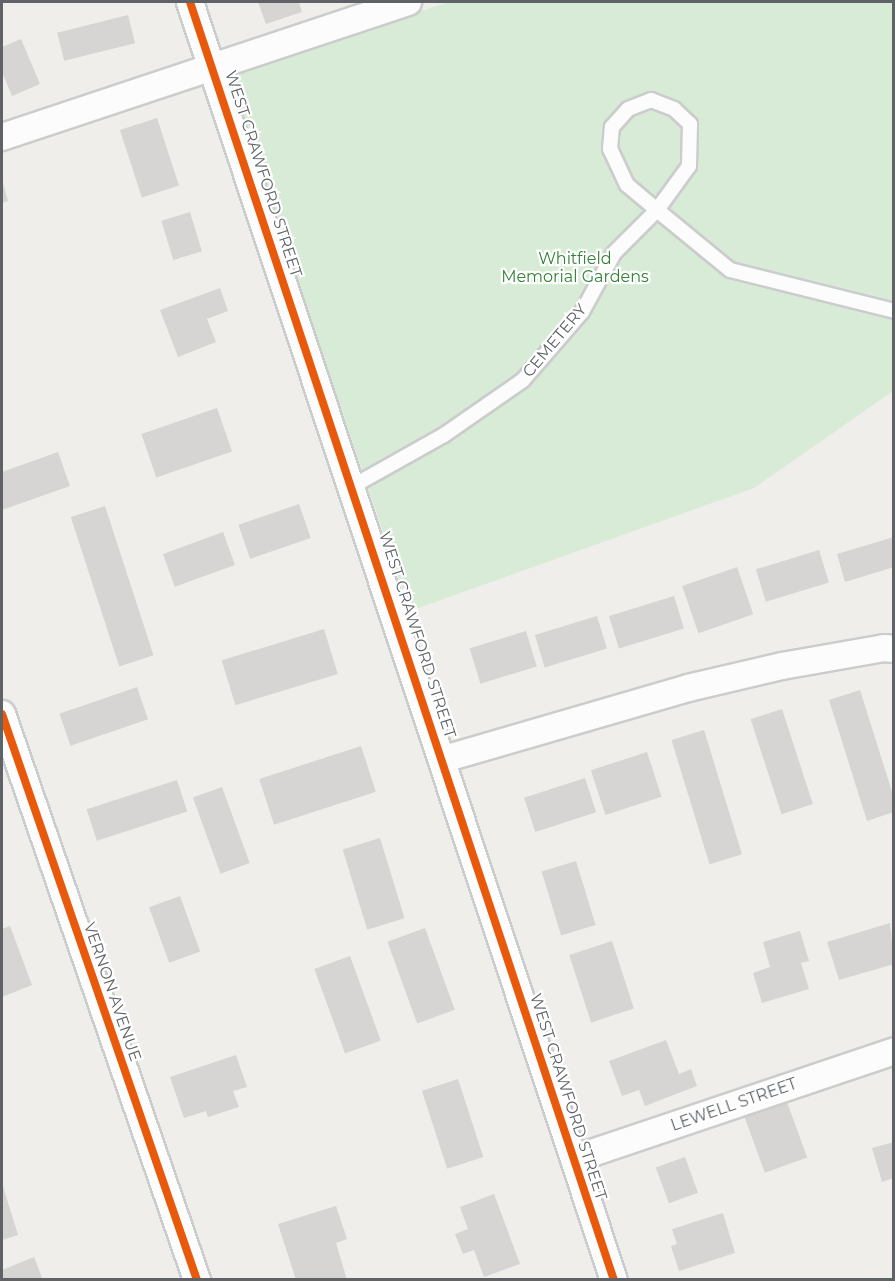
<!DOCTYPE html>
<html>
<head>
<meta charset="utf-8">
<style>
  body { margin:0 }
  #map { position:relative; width:895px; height:1281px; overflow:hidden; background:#efeeea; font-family:Montserrat,sans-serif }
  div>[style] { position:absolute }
  .green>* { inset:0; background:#d8ebd6 }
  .building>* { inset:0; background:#d6d5d3; transform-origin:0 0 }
  .roads { filter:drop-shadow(2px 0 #cbcccc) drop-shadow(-2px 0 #cbcccc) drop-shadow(0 2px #cbcccc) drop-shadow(0 -2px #cbcccc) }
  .lane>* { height:14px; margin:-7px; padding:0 7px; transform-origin:7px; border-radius:7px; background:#fdfcfc }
  .street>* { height:26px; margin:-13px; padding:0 13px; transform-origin:13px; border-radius:13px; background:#fdfcfc }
  .cycleway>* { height:8px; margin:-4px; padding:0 4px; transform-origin:4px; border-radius:4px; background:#e8590c }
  span { translate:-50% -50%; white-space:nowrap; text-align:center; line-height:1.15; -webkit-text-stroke:4.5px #fff; paint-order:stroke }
  .street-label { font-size:16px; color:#5f6368 }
  .park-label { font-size:16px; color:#348238 }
  .frame { position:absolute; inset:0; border:3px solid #5f6368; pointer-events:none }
</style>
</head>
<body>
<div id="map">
  <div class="green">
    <div style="clip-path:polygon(449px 2px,893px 2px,893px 391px,754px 488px,410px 611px,227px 75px)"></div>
  </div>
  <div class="building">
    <div style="clip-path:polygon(258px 2px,299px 2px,302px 12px,266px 24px)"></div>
    <div style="left:128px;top:15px;width:29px;height:73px;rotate:76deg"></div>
    <div style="clip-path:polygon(21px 39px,40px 84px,12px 96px,2px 72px,2px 47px)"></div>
    <div style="left:157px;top:118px;width:71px;height:39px;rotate:72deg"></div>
    <div style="clip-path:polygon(2px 179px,8px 201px,2px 203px)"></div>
    <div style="left:190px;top:212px;width:41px;height:30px;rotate:73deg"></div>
    <div style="clip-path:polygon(220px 288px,228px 311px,207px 319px,216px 342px,178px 357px,160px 310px)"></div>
    <div style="left:217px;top:408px;width:46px;height:80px;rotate:71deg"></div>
    <div style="clip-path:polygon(58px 452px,70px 486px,2px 510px,2px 472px)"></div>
    <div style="left:299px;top:504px;width:36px;height:64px;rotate:71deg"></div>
    <div style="left:105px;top:506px;width:157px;height:36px;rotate:72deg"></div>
    <div style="left:223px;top:532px;width:35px;height:64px;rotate:70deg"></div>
    <div style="clip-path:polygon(894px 537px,894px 567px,845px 582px,837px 554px)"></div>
    <div style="left:819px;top:550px;width:34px;height:66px;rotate:73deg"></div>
    <div style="left:737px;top:567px;width:50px;height:58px;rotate:71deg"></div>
    <div style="left:674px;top:596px;width:34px;height:68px;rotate:73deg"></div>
    <div style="left:597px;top:616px;width:34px;height:65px;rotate:73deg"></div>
    <div style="left:324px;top:629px;width:47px;height:107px;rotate:73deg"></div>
    <div style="left:526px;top:631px;width:37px;height:59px;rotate:73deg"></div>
    <div style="left:137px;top:687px;width:34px;height:82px;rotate:71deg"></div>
    <div style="clip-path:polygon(860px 690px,894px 798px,894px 812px,867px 821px,829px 700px)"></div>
    <div style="left:782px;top:709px;width:100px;height:33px;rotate:72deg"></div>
    <div style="left:704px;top:730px;width:130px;height:34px;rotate:73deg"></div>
    <div style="left:361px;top:746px;width:48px;height:107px;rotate:72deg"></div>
    <div style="left:647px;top:752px;width:47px;height:59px;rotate:72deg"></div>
    <div style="left:585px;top:778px;width:36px;height:64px;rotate:72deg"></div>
    <div style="left:177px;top:780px;width:33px;height:95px;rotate:72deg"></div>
    <div style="left:222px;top:787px;width:81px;height:31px;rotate:70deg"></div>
    <div style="left:380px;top:838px;width:84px;height:39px;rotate:73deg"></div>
    <div style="left:576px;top:861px;width:67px;height:36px;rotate:73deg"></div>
    <div style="left:180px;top:896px;width:59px;height:33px;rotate:70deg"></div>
    <div style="clip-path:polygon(890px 923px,894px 964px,839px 980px,827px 942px)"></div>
    <div style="clip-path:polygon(10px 926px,32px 985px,2px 997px,2px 929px)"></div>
    <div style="left:425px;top:928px;width:87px;height:40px;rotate:70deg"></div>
    <div style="clip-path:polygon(800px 931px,809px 961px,801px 963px,809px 989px,762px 1003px,753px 973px,770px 967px,763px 942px)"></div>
    <div style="left:612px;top:941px;width:71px;height:45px;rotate:72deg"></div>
    <div style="left:350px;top:956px;width:90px;height:38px;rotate:70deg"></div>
    <div style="clip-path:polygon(666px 1040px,679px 1074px,691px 1069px,697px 1086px,645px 1106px,639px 1090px,622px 1096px,609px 1061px)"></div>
    <div style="clip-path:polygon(236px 1055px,247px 1087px,233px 1091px,239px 1107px,208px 1117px,206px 1111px,184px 1118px,170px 1077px)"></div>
    <div style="left:458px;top:1079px;width:82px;height:38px;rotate:72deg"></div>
    <div style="left:787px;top:1102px;width:59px;height:45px;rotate:70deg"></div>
    <div style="clip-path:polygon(894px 1142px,894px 1178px,882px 1182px,872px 1148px)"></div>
    <div style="left:685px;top:1157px;width:38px;height:31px;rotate:70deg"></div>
    <div style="clip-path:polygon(2px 1183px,18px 1235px,2px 1240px)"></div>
    <div style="clip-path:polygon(494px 1194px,520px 1264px,484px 1277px,474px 1250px,463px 1254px,455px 1234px,468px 1229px,460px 1207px)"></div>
    <div style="clip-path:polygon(336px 1206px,347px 1239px,336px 1243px,347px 1280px,296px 1280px,278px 1224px)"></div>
    <div style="clip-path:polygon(723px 1213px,735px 1253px,679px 1271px,671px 1246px,677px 1244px,672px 1229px)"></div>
    <div style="clip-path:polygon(34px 1257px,43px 1280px,2px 1280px,2px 1270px)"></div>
  </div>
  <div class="roads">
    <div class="lane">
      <div style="left:651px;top:100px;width:25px;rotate:21deg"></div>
      <div style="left:674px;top:109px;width:22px;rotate:43deg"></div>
      <div style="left:690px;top:124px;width:42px;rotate:91.4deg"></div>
      <div style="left:689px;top:166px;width:54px;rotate:126deg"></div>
      <div style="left:657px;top:210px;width:39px;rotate:-140deg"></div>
      <div style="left:627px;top:185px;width:40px;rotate:-115deg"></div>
      <div style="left:610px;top:149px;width:22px;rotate:-85deg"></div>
      <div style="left:612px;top:127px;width:24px;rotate:-48deg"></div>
      <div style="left:628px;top:109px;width:25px;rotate:-21deg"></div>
      <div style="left:353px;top:486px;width:104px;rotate:-29.3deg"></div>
      <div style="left:444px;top:435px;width:96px;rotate:-34.8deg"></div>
      <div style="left:523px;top:380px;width:90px;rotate:-49.1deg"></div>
      <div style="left:582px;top:312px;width:67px;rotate:-61.5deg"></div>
      <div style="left:614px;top:253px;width:61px;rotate:-45deg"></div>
      <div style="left:657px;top:210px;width:94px;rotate:39.4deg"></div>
      <div style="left:730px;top:270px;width:169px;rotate:14deg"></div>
    </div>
    <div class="street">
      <div style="left:190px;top:2px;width:1346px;rotate:71.65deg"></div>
      <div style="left:2px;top:137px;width:428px;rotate:-18.4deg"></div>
      <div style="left:2px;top:714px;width:599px;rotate:70.99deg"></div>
      <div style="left:444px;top:759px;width:254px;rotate:-16.2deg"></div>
      <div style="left:688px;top:688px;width:97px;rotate:-13.2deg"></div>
      <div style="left:782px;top:666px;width:104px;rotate:-10deg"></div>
      <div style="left:884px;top:648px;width:10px;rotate:6deg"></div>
      <div style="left:574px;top:1159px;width:338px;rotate:-18.6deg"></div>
    </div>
  </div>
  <div class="cycleway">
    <div style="left:190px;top:2px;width:1346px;rotate:71.65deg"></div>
    <div style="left:2px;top:714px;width:599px;rotate:70.99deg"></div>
  </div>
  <div class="street-label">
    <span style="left:263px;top:174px;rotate:72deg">WEST CRAWFORD STREET</span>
    <span style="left:555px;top:341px;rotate:-50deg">CEMETERY</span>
    <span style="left:417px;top:635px;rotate:72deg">WEST CRAWFORD STREET</span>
    <span style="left:112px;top:992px;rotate:71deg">VERNON AVENUE</span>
    <span style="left:568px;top:1097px;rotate:72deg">WEST CRAWFORD STREET</span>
    <span style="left:734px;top:1105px;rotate:-19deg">LEWELL STREET</span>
  </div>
  <div class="park-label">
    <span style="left:575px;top:268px">Whitfield<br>Memorial Gardens</span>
  </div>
  <div class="frame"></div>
</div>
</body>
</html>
